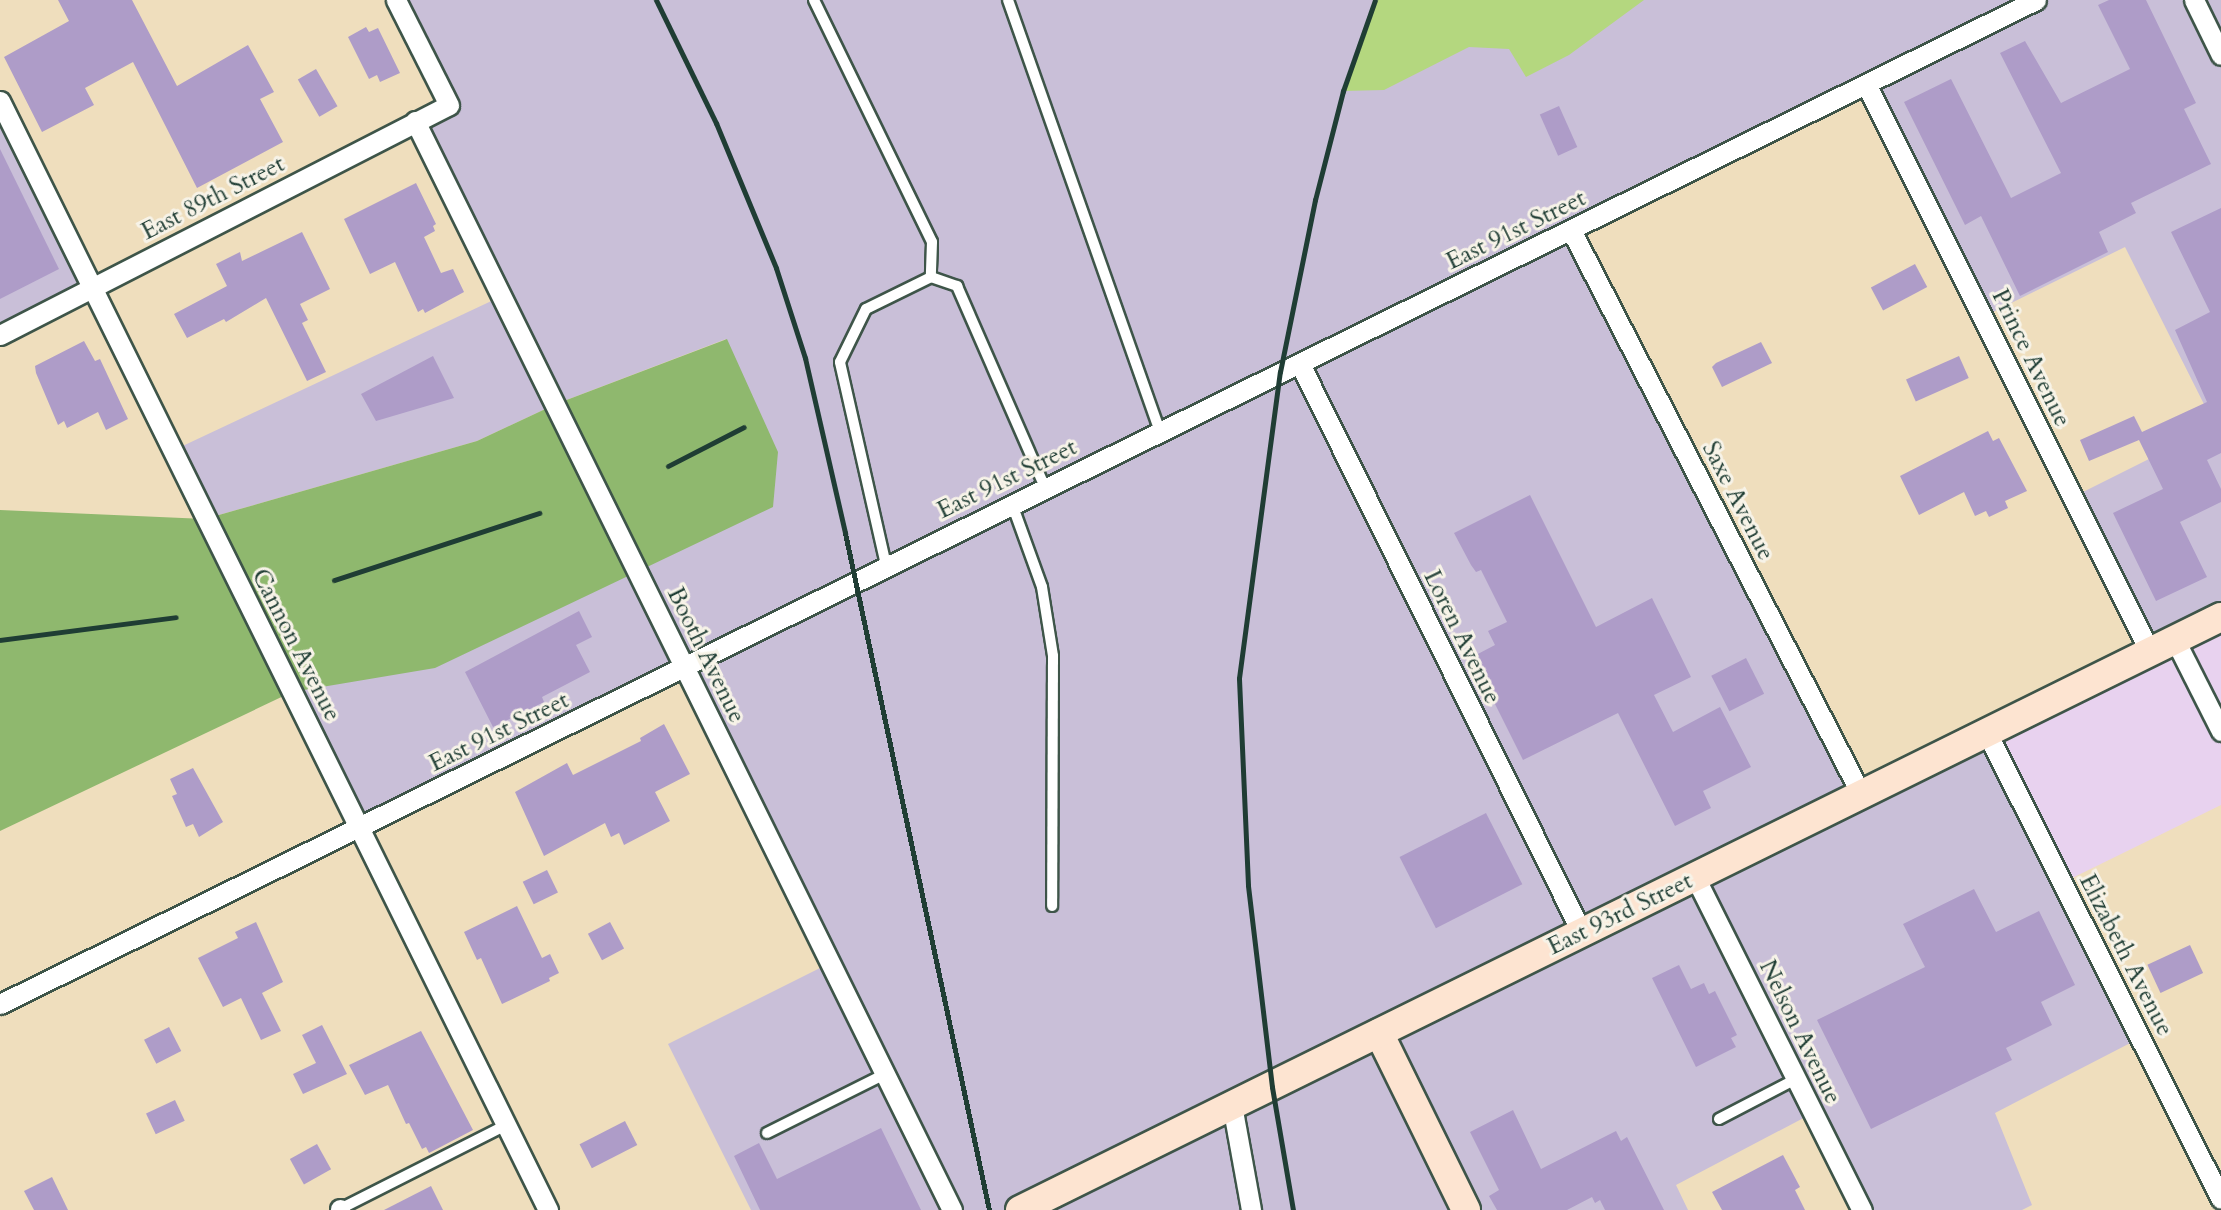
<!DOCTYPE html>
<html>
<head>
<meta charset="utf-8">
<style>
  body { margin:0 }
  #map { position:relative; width:2221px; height:1210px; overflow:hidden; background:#efdebd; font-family:Cardo,serif }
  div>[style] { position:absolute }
  .built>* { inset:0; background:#e8d2ef }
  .industrial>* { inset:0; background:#c9bfd8 }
  .green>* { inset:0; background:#b4d77f }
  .forest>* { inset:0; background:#8fb86e }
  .building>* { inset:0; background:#ae9cc8; transform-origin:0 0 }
  .roads { filter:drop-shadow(2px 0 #3e5549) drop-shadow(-2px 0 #3e5549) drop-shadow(0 2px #3e5549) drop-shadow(0 -2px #3e5549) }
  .lane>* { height:10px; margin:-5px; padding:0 5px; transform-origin:5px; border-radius:5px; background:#fff }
  .street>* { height:19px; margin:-9.5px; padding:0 9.5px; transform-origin:9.5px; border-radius:9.5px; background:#fff }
  .secondary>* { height:28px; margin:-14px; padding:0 14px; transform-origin:14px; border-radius:14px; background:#fde4d1 }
  .rail>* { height:5px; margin:-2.5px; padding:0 2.5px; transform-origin:2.5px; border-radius:2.5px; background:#1f3d34 }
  span { translate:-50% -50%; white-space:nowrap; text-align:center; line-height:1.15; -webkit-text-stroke:6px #f7f3e8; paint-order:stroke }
  .street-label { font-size:24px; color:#1f3d34 }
</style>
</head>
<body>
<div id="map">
  <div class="built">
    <div style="clip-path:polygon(2221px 617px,2221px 805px,2062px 883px,1987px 733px)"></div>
  </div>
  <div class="industrial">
    <div style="clip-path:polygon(396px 0,2221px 0,2221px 617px,2150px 652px,2073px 497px,2215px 426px,2125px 247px,1983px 317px,1867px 86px,1572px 230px,1861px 794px,1987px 733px,2140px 1038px,1995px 1113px,2032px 1205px,2022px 1210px,1862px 1210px,1813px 1113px,1676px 1185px,1688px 1210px,751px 1210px,668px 1044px,830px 963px,685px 668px,361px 828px,292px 692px,726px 339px,556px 404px,477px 441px,205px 519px,172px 451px,502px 296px,415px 121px,449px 105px)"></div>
    <div style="clip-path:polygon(0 101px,92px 288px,0 335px)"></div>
  </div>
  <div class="green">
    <div style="clip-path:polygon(1375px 0,1644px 0,1569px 55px,1526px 77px,1509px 49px,1469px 47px,1384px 90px,1343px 91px)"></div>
  </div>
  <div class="forest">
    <div style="clip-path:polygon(727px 339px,778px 452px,773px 507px,435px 668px,292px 692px,0 831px,0 510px,205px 519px,477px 441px,556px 404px)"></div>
  </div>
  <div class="building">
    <div style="clip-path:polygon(58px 0,132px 0,177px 86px,248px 45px,274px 92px,260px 99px,283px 142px,197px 188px,133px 62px,85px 88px,94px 105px,42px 132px,4px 57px,69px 21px)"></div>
    <div style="clip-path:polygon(2109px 0,2146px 0,2196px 103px,2184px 109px,2211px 164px,2131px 203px,2136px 213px,2099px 232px,2108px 252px,2020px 296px,1981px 216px,1965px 225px,1904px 102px,1951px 79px,2011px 198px,2061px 173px,2000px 53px,2025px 41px,2061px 103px,2130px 69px,2098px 5px)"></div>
    <div style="clip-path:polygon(366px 27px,369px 32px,378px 28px,400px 73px,380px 82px,377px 75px,369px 79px,348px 37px)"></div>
    <div style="left:316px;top:69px;width:43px;height:21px;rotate:60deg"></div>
    <div style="left:1559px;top:106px;width:45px;height:21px;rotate:66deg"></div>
    <div style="clip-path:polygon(0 149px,59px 269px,0 299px)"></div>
    <div style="clip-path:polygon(416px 183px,436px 224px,433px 226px,435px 231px,424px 237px,441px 273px,453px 269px,464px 292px,425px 313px,423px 309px,418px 312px,395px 262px,370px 274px,344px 219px)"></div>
    <div style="clip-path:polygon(2221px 208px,2221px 453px,2207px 460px,2221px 489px,2221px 502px,2180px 522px,2207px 577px,2156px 601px,2113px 513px,2163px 489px,2139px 440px,2089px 461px,2080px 440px,2134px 416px,2142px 432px,2207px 402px,2175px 330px,2210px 312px,2171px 232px)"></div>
    <div style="clip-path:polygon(302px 232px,330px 289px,300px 304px,308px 320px,302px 323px,326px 372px,307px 381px,266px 298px,226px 322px,224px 319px,187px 338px,174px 314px,227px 286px,216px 264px,240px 252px,242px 261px)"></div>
    <div style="left:1915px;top:264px;width:26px;height:50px;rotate:62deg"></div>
    <div style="clip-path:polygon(84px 341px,95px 361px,100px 359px,128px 419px,106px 430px,98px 412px,67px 428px,64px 421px,58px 425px,36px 373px,35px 366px)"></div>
    <div style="clip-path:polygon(1761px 342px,1772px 363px,1722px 387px,1712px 367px,1716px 363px)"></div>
    <div style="clip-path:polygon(433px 356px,454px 398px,376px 421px,361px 394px)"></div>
    <div style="left:1959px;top:356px;width:24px;height:58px;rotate:66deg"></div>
    <div style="clip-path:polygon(1988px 431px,1993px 441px,1999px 438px,2027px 491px,2005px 501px,2008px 508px,1989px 517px,1986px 511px,1975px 516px,1964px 492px,1919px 515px,1900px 476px)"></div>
    <div style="clip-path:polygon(1530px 495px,1596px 627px,1652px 598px,1691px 677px,1654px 695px,1673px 732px,1720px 707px,1751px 767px,1703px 791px,1711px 808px,1675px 826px,1618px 713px,1523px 760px,1474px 662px,1474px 656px,1495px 645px,1488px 631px,1507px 622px,1481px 570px,1476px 572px,1471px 565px,1454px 533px)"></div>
    <div style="clip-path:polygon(579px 611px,592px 637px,576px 645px,590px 672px,542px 697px,544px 702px,493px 727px,465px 672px)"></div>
    <div style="left:1746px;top:658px;width:40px;height:39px;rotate:63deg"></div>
    <div style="clip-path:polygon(664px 724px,690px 774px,655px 792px,670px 821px,624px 845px,619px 833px,611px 837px,605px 823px,544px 856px,515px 792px,567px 763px,573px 775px,641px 741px,640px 738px)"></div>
    <div style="clip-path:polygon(193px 768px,223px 822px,199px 837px,193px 824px,186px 827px,172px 796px,177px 794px,170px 779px)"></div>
    <div style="left:1486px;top:813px;width:80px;height:97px;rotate:63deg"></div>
    <div style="left:547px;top:870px;width:25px;height:27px;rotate:64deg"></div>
    <div style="clip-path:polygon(1974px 889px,1996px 932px,2039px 911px,2075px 985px,2041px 1002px,2052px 1025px,2006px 1048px,2012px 1060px,1871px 1129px,1817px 1020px,1925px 967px,1903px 924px)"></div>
    <div style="clip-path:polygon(517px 906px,542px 958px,550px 954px,559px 973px,549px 978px,550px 981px,502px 1004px,481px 958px,477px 960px,464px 932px)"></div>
    <div style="clip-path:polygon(256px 922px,283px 982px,262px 993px,281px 1031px,261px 1040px,241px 998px,223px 1007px,198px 958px,238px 938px,235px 932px)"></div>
    <div style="left:610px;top:922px;width:30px;height:25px;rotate:62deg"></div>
    <div style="left:2190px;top:945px;width:31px;height:47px;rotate:65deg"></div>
    <div style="clip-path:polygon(1679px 965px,1691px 989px,1704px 983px,1709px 994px,1715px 991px,1737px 1035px,1731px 1038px,1736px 1047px,1696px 1067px,1652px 978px)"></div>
    <div style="clip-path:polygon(322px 1025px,347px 1074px,303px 1094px,293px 1074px,316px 1063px,302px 1035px)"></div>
    <div style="left:169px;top:1027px;width:27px;height:28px;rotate:63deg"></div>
    <div style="clip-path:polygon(421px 1031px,473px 1130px,429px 1153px,426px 1147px,422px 1149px,409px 1123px,406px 1124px,388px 1085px,365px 1095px,349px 1065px)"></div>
    <div style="left:175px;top:1100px;width:23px;height:32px;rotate:65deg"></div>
    <div style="clip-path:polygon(1513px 1110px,1541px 1169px,1616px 1131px,1621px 1141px,1627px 1137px,1664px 1210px,1605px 1210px,1600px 1200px,1595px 1203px,1592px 1197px,1567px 1210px,1497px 1210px,1489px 1196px,1499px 1190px,1470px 1132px)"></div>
    <div style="left:625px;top:1121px;width:27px;height:51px;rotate:63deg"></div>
    <div style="clip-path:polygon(881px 1128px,921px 1210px,760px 1210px,734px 1156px,759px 1143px,777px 1179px)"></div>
    <div style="left:317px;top:1144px;width:29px;height:31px;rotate:61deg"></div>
    <div style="clip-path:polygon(1783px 1155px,1800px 1187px,1795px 1190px,1805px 1210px,1722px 1210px,1712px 1192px)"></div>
    <div style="clip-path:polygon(52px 1177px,68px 1210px,34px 1210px,24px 1191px)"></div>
    <div style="clip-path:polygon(431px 1186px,443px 1210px,384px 1210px)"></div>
  </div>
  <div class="roads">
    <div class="lane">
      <div style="left:814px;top:0;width:269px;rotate:64deg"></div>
      <div style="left:932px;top:242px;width:35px;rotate:92deg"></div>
      <div style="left:1008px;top:0;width:457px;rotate:70.6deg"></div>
      <div style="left:1012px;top:504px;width:88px;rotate:70.1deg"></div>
      <div style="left:1042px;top:587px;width:70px;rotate:80.9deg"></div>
      <div style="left:1053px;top:656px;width:250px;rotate:90.2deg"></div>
      <div style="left:886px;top:565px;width:208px;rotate:-102.8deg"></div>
      <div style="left:840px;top:362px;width:59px;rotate:-63.9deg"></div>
      <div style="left:866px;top:309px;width:72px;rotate:-26.2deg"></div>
      <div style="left:931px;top:277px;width:28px;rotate:19deg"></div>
      <div style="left:957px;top:286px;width:219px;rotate:66.4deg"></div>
      <div style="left:1719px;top:1119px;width:87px;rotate:-27.5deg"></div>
      <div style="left:767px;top:1133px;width:132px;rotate:-26.6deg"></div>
      <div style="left:340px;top:1209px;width:186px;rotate:-26.8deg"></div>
    </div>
    <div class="street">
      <div style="left:2194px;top:0;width:61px;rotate:63.9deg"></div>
      <div style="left:1867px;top:86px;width:633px;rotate:63.43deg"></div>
      <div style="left:0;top:101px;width:1237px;rotate:63.7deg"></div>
      <div style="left:415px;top:121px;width:1214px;rotate:63.75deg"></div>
      <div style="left:1571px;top:230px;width:634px;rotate:62.79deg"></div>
      <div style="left:0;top:335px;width:504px;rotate:-27.12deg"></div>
      <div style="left:449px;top:105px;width:118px;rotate:-116.8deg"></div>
      <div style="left:1300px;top:364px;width:635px;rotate:63.64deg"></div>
      <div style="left:2175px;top:640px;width:102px;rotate:63.2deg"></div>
      <div style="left:1987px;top:733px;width:521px;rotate:63.34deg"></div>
      <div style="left:1695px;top:877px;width:373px;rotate:63.4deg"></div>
      <div style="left:0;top:1004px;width:2270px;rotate:-26.25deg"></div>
      <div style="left:1232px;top:1105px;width:107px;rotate:79.7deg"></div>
      <div style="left:340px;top:1209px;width:1px;rotate:90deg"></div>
    </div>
    <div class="secondary">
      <div style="left:1379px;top:1033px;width:197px;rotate:63.8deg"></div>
      <div style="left:1020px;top:1210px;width:1339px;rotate:-26.28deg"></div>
    </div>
  </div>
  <div class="rail">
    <div style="left:656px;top:0;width:137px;rotate:64deg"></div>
    <div style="left:716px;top:123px;width:157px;rotate:67.5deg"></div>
    <div style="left:776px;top:268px;width:95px;rotate:72.1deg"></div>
    <div style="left:805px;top:358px;width:180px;rotate:77.1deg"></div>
    <div style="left:845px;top:533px;width:692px;rotate:77.99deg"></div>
    <div style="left:668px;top:466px;width:85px;rotate:-27.2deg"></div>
    <div style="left:334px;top:580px;width:216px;rotate:-18.1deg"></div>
    <div style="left:0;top:640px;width:177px;rotate:-7.4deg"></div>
    <div style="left:1293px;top:1210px;width:125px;rotate:-99.7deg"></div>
    <div style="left:1272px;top:1087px;width:203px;rotate:-96.8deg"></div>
    <div style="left:1248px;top:885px;width:207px;rotate:-92.5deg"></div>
    <div style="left:1239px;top:678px;width:309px;rotate:-82.4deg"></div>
    <div style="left:1280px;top:372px;width:176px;rotate:-78.5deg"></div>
    <div style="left:1315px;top:200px;width:113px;rotate:-75.6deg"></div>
    <div style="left:1343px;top:91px;width:96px;rotate:-70.6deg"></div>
  </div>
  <div class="street-label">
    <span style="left:213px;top:198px;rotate:-27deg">East 89th Street</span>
    <span style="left:1516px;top:230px;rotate:-26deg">East 91st Street</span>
    <span style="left:2031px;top:358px;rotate:64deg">Prince Avenue</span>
    <span style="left:1007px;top:479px;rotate:-26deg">East 91st Street</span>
    <span style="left:1738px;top:501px;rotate:63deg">Saxe Avenue</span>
    <span style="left:1462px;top:637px;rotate:64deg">Loren Avenue</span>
    <span style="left:296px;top:645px;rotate:63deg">Cannon Avenue</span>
    <span style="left:706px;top:655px;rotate:64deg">Booth Avenue</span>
    <span style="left:499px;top:732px;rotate:-26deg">East 91st Street</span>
    <span style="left:1620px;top:914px;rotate:-26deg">East 93rd Street</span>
    <span style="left:2126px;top:955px;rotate:63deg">Elizabeth Avenue</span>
    <span style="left:1800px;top:1032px;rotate:64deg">Nelson Avenue</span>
  </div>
</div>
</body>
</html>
